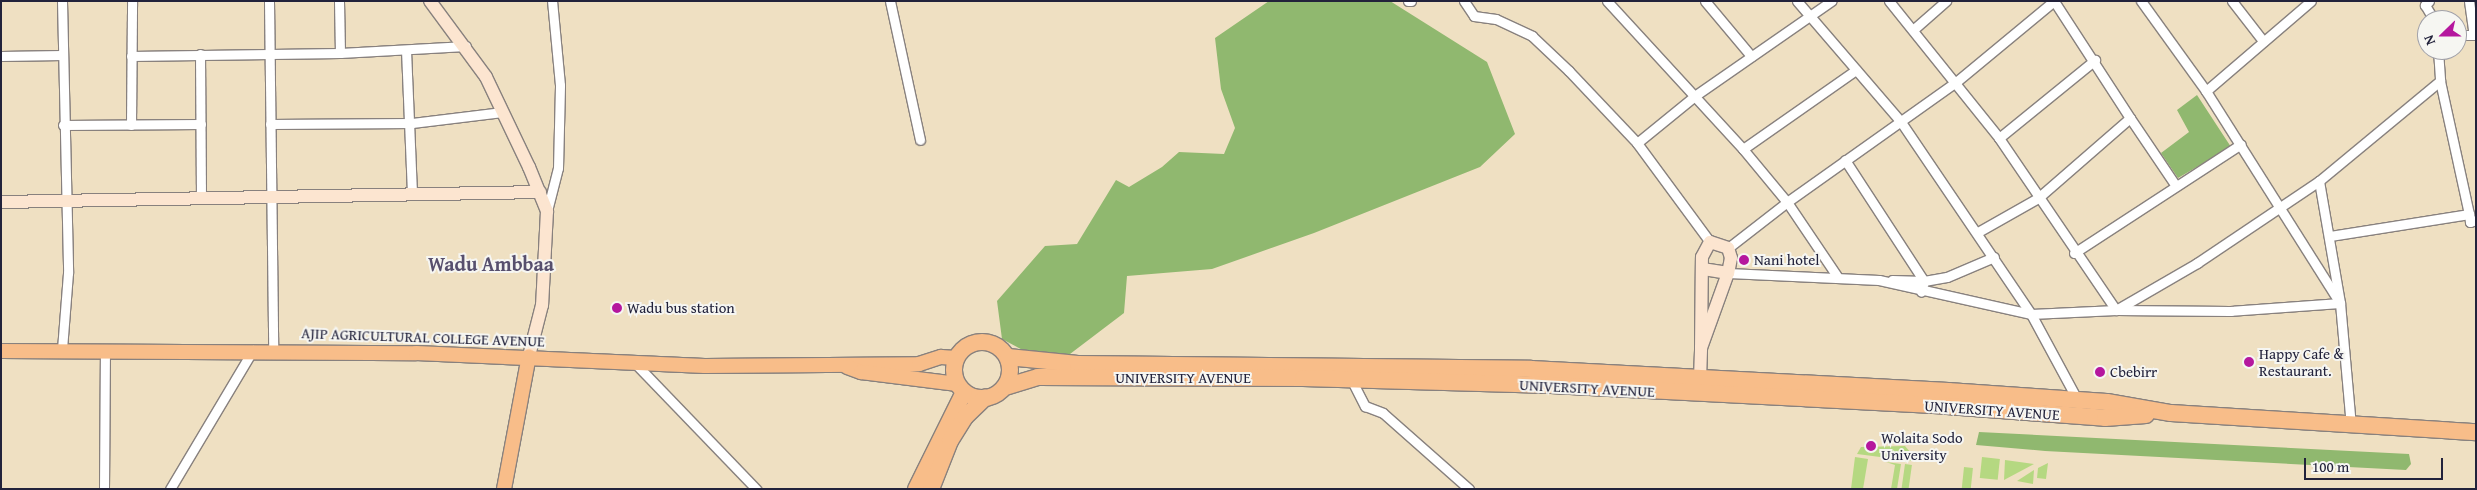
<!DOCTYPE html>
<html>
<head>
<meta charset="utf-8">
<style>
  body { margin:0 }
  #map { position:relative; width:2477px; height:490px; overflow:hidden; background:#efe0c2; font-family:"Gentium Book Plus",serif }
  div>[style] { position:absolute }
  .green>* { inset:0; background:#b5d881; transform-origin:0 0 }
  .forest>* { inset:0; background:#90b86f }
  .roads { filter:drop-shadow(1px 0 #88817e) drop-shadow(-1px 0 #88817e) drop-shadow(0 1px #88817e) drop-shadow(0 -1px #88817e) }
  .street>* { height:9px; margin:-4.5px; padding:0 4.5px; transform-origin:4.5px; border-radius:4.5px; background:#fff }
  .secondary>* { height:12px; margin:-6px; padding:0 6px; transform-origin:6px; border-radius:6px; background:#fce5d0 }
  .primary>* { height:14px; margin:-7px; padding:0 7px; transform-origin:7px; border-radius:7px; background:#f8bd89 }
  .highway>* { height:16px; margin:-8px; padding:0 8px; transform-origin:8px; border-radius:8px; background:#f8bd89 }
  .highway>.ring { margin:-8px; padding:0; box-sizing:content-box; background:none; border:16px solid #f8bd89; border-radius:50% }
  .dots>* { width:14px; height:14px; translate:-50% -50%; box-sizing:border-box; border:2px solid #f6f6f2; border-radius:50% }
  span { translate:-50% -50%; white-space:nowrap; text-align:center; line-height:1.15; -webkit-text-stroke:4px #f6f6f2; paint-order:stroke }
  .poi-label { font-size:15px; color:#22223b }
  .left { translate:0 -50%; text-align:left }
  .street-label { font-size:15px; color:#22223b }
  .district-label { font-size:20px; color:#574f6d; font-weight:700 }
  .frame { position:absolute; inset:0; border:2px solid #22223b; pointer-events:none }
  .north { position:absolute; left:2417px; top:10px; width:50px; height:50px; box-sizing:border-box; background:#f6f6f2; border:1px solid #a1a1a9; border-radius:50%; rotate:248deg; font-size:14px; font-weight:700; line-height:20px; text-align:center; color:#22223b }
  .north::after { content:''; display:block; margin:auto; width:18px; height:22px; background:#b5179e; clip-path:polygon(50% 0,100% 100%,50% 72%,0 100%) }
  .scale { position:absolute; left:2304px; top:458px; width:139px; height:22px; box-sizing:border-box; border:2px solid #22223b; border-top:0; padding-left:6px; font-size:15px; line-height:18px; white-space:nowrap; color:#22223b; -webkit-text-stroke:4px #f6f6f2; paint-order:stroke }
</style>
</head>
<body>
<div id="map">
  <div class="green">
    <div style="clip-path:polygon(1905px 446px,1911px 453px,1911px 461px,1857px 454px,1861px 447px)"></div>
    <div style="clip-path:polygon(1855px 457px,1868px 459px,1863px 489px,1851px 489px)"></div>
    <div style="left:1982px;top:457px;width:18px;height:21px;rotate:6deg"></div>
    <div style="clip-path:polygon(2005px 460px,2034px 464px,2004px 480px)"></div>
    <div style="clip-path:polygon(1886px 462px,1901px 464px,1897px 489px,1891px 489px,1895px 465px)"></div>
    <div style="clip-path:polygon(2048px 463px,2046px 479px,2037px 478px,2038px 468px)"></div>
    <div style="left:1905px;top:464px;width:7px;height:25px;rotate:8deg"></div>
    <div style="left:1964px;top:467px;width:9px;height:22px;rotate:6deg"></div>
    <div style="clip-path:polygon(2034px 470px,2033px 484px,2017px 481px)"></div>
  </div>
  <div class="forest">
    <div style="clip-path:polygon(1269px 1px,1390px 1px,1487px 62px,1515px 134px,1480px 167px,1314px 233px,1212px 269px,1127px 276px,1124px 313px,1070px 354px,1030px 354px,1002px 339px,997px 301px,1045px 246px,1077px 244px,1116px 180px,1129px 187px,1162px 167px,1179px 152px,1224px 154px,1235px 128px,1221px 89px,1215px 38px)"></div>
    <div style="clip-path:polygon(2197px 95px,2231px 147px,2178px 178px,2161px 153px,2189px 132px,2177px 110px)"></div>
    <div style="clip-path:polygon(1979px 432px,2409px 454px,2411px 464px,2406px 470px,2045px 451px,1976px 445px)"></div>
  </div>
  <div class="roads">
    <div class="street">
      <div style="left:62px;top:1px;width:272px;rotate:88.7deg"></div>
      <div style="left:68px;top:273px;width:77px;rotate:94.5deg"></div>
      <div style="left:269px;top:1px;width:349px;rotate:89.3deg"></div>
      <div style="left:339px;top:1px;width:52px;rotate:88.9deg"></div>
      <div style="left:890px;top:1px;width:142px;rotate:77.8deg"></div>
      <div style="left:1408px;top:1px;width:3px"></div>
      <div style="left:1464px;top:1px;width:18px;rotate:56deg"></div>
      <div style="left:1474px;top:16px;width:22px;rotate:8deg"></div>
      <div style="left:1496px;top:19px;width:40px;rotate:25deg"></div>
      <div style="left:1532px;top:36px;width:51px;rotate:43.4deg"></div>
      <div style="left:1569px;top:71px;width:99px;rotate:46.6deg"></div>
      <div style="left:1637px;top:143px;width:123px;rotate:53.6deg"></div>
      <div style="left:1607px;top:1px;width:201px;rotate:47.4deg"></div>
      <div style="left:1743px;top:149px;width:69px;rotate:50.3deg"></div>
      <div style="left:1787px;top:202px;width:89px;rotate:56deg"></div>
      <div style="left:1705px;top:1px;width:72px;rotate:50.1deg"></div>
      <div style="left:1797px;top:1px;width:160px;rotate:49.3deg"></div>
      <div style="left:1901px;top:122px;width:232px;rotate:55.9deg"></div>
      <div style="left:2031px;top:314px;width:99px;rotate:61.6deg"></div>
      <div style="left:1889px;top:1px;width:176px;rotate:51.2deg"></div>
      <div style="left:1999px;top:138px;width:208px;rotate:55.8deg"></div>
      <div style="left:2232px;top:1px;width:51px;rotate:52.2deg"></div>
      <div style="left:2429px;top:1px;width:6px;rotate:135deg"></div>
      <div style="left:2425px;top:5px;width:17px;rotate:59deg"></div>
      <div style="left:2469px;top:1px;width:34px;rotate:82deg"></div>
      <div style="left:1914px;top:29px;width:43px;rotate:-41.2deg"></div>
      <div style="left:2457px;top:35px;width:19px"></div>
      <div style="left:406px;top:50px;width:144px;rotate:87.6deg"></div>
      <div style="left:2438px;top:50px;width:31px;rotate:86deg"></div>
      <div style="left:2440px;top:81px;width:136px;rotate:77.7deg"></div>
      <div style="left:200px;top:54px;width:143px;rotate:89.6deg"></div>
      <div style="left:1px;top:56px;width:61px;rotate:-0.9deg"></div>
      <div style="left:131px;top:56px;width:209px;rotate:-0.8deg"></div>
      <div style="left:340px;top:53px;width:126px;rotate:-3.2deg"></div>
      <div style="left:2206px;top:91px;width:138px;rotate:-40.6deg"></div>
      <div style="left:2130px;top:118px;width:82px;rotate:55.9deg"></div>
      <div style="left:270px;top:124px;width:142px;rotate:-0.4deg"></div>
      <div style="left:412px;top:123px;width:91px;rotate:-7deg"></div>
      <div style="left:63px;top:125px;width:138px;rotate:-0.4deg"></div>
      <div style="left:131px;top:125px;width:124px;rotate:-89.5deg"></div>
      <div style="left:1999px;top:138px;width:124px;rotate:-39.1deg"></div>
      <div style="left:1637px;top:143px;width:76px;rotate:-39.1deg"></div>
      <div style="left:1696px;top:95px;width:165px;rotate:-34.8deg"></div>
      <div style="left:1743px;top:149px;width:138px;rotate:-35deg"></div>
      <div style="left:1845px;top:160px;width:145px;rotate:56.9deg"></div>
      <div style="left:1924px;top:281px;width:11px;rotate:105deg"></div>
      <div style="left:2319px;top:181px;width:124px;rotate:80.2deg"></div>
      <div style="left:2340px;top:303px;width:123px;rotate:84.9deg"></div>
      <div style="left:547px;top:211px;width:44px;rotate:-75.7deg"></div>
      <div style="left:558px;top:168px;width:83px;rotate:-88.6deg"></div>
      <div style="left:560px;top:85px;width:84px;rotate:-95.4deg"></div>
      <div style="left:1978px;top:232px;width:69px;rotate:-29.5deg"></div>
      <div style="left:2038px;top:198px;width:122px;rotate:-41deg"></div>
      <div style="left:2130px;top:118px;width:140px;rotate:-123deg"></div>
      <div style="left:2330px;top:236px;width:141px;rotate:-9deg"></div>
      <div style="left:2469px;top:214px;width:8px;rotate:83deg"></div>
      <div style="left:2470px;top:222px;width:6px;rotate:-18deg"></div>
      <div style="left:1728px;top:248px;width:75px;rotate:-37.9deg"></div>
      <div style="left:1787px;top:202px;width:207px;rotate:-35.4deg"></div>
      <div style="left:1956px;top:82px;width:127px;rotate:-39.6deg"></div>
      <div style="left:2074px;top:253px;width:199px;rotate:-33.1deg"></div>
      <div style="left:1728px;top:273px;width:151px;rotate:2.7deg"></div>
      <div style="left:1879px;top:280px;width:156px;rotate:12.6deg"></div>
      <div style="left:2031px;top:314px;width:85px;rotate:-2.7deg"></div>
      <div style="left:2116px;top:310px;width:114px;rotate:0.5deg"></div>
      <div style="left:2230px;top:311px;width:110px;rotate:-4.2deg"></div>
      <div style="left:2340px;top:303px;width:251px;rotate:-122.3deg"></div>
      <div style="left:2206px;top:91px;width:111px;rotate:-125.8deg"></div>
      <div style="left:1892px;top:280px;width:32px;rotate:2deg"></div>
      <div style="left:1924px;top:281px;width:23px;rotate:-10deg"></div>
      <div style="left:1947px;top:277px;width:51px;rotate:-23.1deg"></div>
      <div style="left:2116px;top:310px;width:94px;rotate:-30.1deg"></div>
      <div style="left:2197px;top:263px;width:147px;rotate:-33.9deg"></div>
      <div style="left:2319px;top:181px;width:157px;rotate:-39.6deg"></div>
      <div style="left:633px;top:361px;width:178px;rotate:46.1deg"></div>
      <div style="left:1350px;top:377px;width:33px;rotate:63deg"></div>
      <div style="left:1365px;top:406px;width:19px;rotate:21deg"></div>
      <div style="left:1383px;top:413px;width:115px;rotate:41.5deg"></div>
      <div style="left:104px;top:489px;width:138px;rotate:-89.6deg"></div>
      <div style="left:170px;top:489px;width:162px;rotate:-59.2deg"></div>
    </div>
    <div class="secondary">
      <div style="left:430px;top:1px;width:94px;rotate:53.6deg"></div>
      <div style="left:486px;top:77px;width:100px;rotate:64.5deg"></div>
      <div style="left:529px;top:167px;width:48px;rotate:67.8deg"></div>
      <div style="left:547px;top:211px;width:94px;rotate:93deg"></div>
      <div style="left:542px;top:305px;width:53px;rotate:104.3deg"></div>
      <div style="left:1px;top:202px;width:539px;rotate:-1.06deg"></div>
      <div style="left:1701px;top:348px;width:91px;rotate:-89.4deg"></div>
      <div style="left:1702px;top:257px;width:17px;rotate:-62deg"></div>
      <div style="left:1710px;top:242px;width:19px;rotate:18deg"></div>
      <div style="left:1728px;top:248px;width:10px;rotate:73deg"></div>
      <div style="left:1731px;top:258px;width:15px;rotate:101deg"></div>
      <div style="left:1728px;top:273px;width:26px;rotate:-171deg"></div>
      <div style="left:1700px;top:379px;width:31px;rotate:-88deg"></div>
      <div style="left:1701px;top:348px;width:80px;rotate:-70.2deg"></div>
    </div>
    <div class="primary">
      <div style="left:1px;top:351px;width:415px;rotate:0.3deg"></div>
      <div style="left:416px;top:353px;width:289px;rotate:2.6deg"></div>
      <div style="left:705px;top:366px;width:214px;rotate:-0.5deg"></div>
      <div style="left:919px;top:364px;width:23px;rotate:-18deg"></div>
      <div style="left:941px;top:357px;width:15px;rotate:4deg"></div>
      <div style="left:847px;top:367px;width:15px;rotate:20deg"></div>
      <div style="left:861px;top:372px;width:97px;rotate:7.1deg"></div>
      <div style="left:504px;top:489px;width:135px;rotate:-79.4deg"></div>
    </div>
    <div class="highway">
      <div class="ring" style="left:954px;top:342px;width:40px;height:40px"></div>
      <div style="left:1008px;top:357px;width:70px;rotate:5.7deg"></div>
      <div style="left:1078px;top:364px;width:453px;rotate:0.6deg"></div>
      <div style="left:1531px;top:369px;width:418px;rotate:3deg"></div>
      <div style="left:1948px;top:391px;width:159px;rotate:4deg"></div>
      <div style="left:2107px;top:402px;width:65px;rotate:9.8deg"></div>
      <div style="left:2171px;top:413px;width:306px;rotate:3.6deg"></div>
      <div style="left:1005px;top:387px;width:34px;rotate:-17deg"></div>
      <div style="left:1038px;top:377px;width:265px;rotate:0.2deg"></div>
      <div style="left:1303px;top:378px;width:248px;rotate:1.6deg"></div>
      <div style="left:1551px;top:385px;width:397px;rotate:3deg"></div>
      <div style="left:1947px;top:406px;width:158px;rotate:4.3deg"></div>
      <div style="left:2105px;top:418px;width:41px;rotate:-4.2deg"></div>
      <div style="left:916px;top:489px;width:108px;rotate:-63.7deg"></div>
      <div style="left:931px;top:489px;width:52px;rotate:-68.4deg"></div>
      <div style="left:950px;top:441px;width:28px;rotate:-58deg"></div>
      <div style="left:965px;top:417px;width:28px;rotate:-44deg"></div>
    </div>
  </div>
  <div class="dots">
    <div style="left:1744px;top:260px;background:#b5179e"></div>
    <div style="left:617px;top:308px;background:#b5179e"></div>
    <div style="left:2249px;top:362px;background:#b5179e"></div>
    <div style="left:2100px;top:372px;background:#b5179e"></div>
    <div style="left:1871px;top:446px;background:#b5179e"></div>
  </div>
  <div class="poi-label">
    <span class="left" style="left:1754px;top:260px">Nani hotel</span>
    <span class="left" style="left:627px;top:308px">Wadu bus station</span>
    <span class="left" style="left:2259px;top:362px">Happy Cafe &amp;<br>Restaurant.</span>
    <span class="left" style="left:2110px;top:372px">Cbebirr</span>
    <span class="left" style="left:1881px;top:446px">Wolaita Sodo<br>University</span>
  </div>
  <div class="street-label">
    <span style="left:423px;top:337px;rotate:2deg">AJIP AGRICULTURAL COLLEGE AVENUE</span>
    <span style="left:1183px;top:378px">UNIVERSITY AVENUE</span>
    <span style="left:1587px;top:388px;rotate:3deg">UNIVERSITY AVENUE</span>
    <span style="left:1992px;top:410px;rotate:4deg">UNIVERSITY AVENUE</span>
  </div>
  <div class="district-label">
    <span style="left:491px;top:263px">Wadu Ambbaa</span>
  </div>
  <div class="frame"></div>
  <div class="north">N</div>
  <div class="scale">100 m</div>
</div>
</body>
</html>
